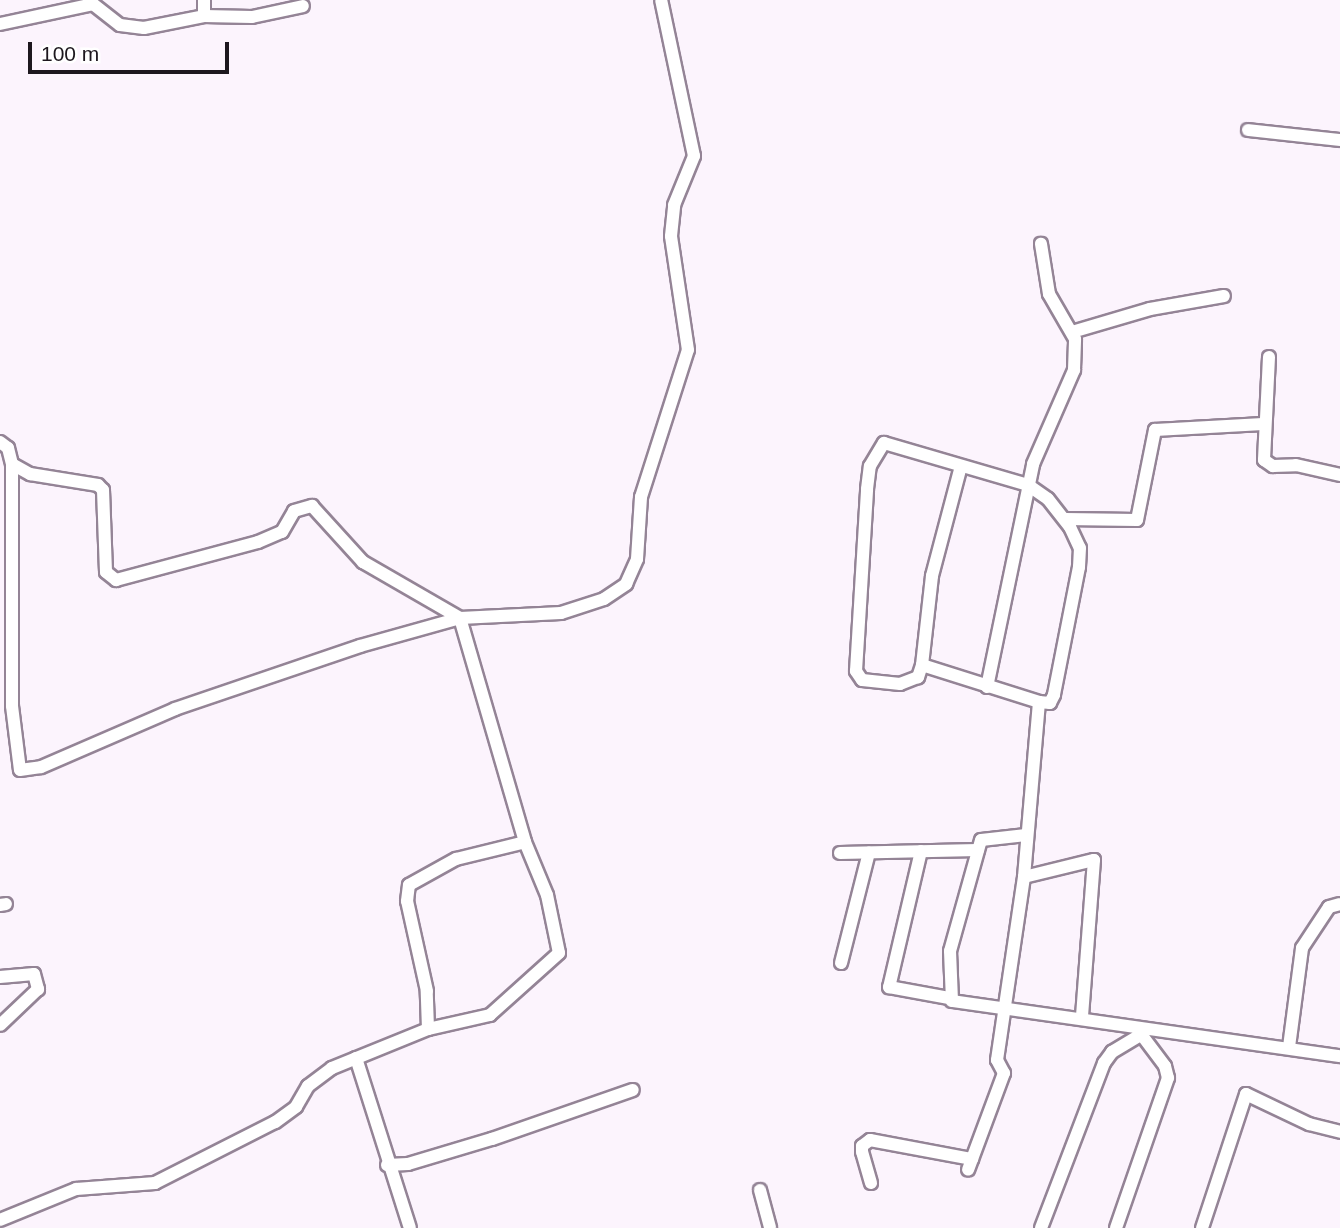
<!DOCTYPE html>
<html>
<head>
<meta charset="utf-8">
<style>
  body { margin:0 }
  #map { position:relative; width:1340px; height:1228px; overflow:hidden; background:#fcf4fd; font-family:Helvetica,sans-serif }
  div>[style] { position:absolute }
  .roads { filter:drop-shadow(2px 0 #948496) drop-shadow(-2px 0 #948496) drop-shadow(0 2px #948496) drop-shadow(0 -2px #948496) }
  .street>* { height:12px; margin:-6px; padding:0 6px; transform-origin:6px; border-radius:6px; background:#fff }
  span { translate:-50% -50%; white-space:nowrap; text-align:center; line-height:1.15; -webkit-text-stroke:6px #fff; paint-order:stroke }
  .scale { position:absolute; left:28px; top:42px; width:201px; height:32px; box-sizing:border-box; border:4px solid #1d171e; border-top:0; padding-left:9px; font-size:21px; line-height:24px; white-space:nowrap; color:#1d171e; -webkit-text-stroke:5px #fff; paint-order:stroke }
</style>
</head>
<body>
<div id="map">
  <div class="roads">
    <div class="street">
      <div style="left:204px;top:0;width:16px;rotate:90deg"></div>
      <div style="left:0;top:24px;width:95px;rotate:-12.1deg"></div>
      <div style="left:93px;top:4px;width:34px;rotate:38deg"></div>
      <div style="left:120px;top:25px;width:24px;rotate:7deg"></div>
      <div style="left:144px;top:28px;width:61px;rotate:-11.3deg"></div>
      <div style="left:204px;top:16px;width:48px;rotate:1.2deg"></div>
      <div style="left:252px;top:17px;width:52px;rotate:-12.2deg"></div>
      <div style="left:1248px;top:130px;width:93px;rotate:6.2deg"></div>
      <div style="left:1072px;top:332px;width:81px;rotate:-16.4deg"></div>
      <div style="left:1150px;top:309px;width:75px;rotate:-10deg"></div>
      <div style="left:1269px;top:357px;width:103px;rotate:92.8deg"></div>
      <div style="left:1264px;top:460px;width:11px;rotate:34deg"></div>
      <div style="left:1273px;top:466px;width:23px;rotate:-2deg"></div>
      <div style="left:1296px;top:465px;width:45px;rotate:12.8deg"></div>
      <div style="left:0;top:442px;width:10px;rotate:37deg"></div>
      <div style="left:8px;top:448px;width:16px;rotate:76deg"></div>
      <div style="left:12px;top:464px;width:21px;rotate:29deg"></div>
      <div style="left:30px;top:474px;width:69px;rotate:9.2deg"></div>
      <div style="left:98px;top:485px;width:7px;rotate:45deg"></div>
      <div style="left:103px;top:490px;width:82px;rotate:87.9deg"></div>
      <div style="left:106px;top:572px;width:13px;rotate:39deg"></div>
      <div style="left:116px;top:580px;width:147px;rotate:-15deg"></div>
      <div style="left:258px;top:542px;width:26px;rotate:-23deg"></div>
      <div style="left:282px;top:532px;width:24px;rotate:-60deg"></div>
      <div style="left:294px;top:511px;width:19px;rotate:-16deg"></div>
      <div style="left:312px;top:506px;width:76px;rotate:47.7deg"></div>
      <div style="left:363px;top:562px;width:112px;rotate:30deg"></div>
      <div style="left:460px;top:618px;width:233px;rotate:73.8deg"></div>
      <div style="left:525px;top:842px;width:57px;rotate:67.5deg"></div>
      <div style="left:547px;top:895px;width:59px;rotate:78.3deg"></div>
      <div style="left:559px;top:953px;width:93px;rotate:138.1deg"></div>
      <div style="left:490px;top:1015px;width:64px;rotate:167.3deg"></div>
      <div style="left:428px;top:1029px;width:104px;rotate:157.9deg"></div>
      <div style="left:332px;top:1068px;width:30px;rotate:143deg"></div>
      <div style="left:308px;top:1086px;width:24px;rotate:120deg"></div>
      <div style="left:296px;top:1107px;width:26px;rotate:144deg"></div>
      <div style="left:275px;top:1122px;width:135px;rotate:153.1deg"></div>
      <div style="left:155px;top:1183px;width:79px;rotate:175.7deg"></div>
      <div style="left:76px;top:1189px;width:82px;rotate:157.8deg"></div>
      <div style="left:12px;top:464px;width:242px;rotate:90deg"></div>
      <div style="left:12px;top:706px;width:64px;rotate:82.9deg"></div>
      <div style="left:20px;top:770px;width:21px;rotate:-8deg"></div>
      <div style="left:41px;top:767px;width:146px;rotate:-23.4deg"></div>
      <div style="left:175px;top:709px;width:195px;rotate:-18.8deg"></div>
      <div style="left:360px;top:646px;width:104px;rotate:-15.6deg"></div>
      <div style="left:460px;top:618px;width:101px;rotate:-2.8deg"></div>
      <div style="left:561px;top:613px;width:45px;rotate:-18deg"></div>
      <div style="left:604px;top:599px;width:27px;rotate:-34deg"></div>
      <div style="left:626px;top:584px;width:27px;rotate:-66deg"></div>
      <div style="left:637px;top:559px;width:62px;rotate:-86.3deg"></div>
      <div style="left:641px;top:497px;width:154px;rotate:-72.3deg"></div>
      <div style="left:688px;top:350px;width:115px;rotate:-98.5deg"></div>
      <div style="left:671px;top:236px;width:31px;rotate:-84deg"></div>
      <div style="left:674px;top:205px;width:53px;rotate:-67.8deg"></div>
      <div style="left:694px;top:156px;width:159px;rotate:-101.9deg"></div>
      <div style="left:961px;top:466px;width:114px;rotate:104.8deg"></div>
      <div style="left:932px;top:576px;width:90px;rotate:96.4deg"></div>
      <div style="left:922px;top:665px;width:123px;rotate:17.5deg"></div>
      <div style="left:1039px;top:702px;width:176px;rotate:94.9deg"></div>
      <div style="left:1024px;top:877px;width:185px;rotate:98.4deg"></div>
      <div style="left:997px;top:1060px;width:15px;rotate:62deg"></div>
      <div style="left:1004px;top:1073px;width:103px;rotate:110.4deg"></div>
      <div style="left:1065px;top:519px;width:72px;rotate:0.8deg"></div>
      <div style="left:1137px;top:520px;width:92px;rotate:-78.7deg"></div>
      <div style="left:1155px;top:430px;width:108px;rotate:-3.2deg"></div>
      <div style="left:922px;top:665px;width:13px;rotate:108deg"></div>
      <div style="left:918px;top:677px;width:19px;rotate:159deg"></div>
      <div style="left:900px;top:684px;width:38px;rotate:-174deg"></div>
      <div style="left:862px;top:680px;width:11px;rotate:-124deg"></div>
      <div style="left:856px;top:671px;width:182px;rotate:-86.5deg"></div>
      <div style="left:867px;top:489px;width:23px;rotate:-83deg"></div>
      <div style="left:870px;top:466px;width:27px;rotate:-59deg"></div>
      <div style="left:884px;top:443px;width:150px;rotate:16.3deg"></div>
      <div style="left:1028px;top:485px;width:24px;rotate:35deg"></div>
      <div style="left:1048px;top:499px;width:36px;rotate:52deg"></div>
      <div style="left:1070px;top:527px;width:23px;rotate:65deg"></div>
      <div style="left:1080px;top:548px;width:19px;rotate:93deg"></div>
      <div style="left:1079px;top:567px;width:130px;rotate:101.1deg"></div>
      <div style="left:1054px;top:695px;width:9px;rotate:117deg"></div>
      <div style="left:1050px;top:703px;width:11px;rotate:-175deg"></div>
      <div style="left:987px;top:687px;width:228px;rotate:-78.3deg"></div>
      <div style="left:1033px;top:464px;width:103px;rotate:-66.4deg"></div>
      <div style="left:1074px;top:370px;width:31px;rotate:-88deg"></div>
      <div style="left:1075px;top:339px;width:52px;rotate:-120deg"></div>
      <div style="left:1049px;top:294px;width:51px;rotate:-99.1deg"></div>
      <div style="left:1026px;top:835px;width:45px;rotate:173.7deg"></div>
      <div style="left:981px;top:840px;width:115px;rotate:105.6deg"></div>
      <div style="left:950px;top:951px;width:50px;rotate:87.7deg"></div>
      <div style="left:952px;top:1001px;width:392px;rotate:8.1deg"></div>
      <div style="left:921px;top:851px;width:140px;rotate:103.2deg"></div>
      <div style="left:889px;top:987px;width:61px;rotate:10.4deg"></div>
      <div style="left:840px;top:853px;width:138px;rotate:-1.2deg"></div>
      <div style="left:1024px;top:877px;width:72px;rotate:-13.7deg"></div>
      <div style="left:1094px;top:860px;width:157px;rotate:94.4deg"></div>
      <div style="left:0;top:905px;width:6px;rotate:-9deg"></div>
      <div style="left:841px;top:963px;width:114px;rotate:-75.8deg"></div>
      <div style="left:0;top:977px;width:34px;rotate:-5deg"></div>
      <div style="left:34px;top:974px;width:16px;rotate:75deg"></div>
      <div style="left:38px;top:989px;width:52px;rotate:136.5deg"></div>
      <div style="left:428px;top:1029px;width:38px;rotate:-92deg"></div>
      <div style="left:427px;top:991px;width:92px;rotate:-102.5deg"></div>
      <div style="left:407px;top:901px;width:16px;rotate:-83deg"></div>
      <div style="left:409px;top:885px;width:54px;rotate:-29deg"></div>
      <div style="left:456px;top:859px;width:71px;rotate:-13.8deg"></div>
      <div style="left:1289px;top:1047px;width:100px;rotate:-82.5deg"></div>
      <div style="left:1302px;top:948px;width:49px;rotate:-56.6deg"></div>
      <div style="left:1329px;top:907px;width:11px;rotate:-15deg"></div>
      <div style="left:356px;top:1058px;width:178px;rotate:72.4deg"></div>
      <div style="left:387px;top:1165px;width:21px;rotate:-3deg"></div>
      <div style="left:408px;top:1164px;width:88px;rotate:-16.6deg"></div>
      <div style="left:492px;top:1139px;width:149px;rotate:-19.2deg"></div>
      <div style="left:871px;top:1183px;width:32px;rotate:-106deg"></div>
      <div style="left:862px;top:1152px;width:6px;rotate:-90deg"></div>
      <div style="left:862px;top:1146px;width:10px;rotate:-37deg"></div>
      <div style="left:870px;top:1140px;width:104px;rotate:10.6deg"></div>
      <div style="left:760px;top:1190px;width:39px;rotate:75deg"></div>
      <div style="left:1041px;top:1228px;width:177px;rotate:-69.1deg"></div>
      <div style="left:1104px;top:1063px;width:14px;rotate:-54deg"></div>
      <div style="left:1112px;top:1052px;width:33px;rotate:-31deg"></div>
      <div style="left:1116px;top:1228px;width:159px;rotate:-70.9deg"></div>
      <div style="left:1168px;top:1078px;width:12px;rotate:-104deg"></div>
      <div style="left:1165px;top:1066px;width:45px;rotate:-126.9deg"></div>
      <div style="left:1202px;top:1228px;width:141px;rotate:-71.8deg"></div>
      <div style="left:1246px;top:1094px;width:70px;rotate:25.5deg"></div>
      <div style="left:1309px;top:1124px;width:32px;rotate:14deg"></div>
    </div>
  </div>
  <div class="scale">100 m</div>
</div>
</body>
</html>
